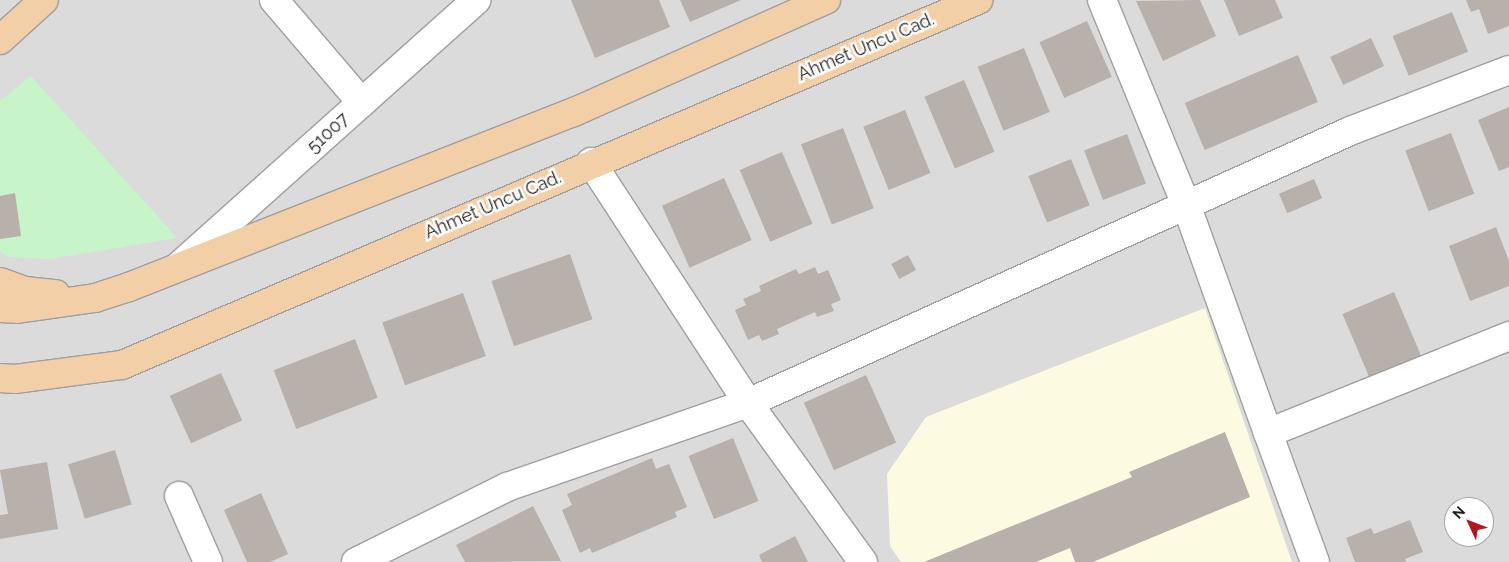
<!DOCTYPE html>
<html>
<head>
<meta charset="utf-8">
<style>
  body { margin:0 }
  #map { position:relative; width:1509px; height:562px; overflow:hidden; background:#eeebe5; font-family:Raleway,sans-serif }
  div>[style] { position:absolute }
  .residential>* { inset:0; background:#dcdbdb }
  .education>* { inset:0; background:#fcfbe1 }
  .park>* { inset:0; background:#c7f4c9 }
  .building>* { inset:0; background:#b7b0ab; transform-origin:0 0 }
  .roads { filter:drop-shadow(1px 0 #9f9f9f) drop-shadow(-1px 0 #9f9f9f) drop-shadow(0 1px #9f9f9f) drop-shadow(0 -1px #9f9f9f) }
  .minor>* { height:28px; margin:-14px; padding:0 14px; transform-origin:14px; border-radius:14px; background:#fff }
  .major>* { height:28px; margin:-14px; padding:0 14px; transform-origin:14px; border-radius:14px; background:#f2cfa7 }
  span { translate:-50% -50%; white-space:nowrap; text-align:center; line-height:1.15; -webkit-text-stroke:5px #fff; paint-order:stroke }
  .street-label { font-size:18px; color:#1e1e1e }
  .north { position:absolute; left:1444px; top:497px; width:50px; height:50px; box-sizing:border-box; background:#fff; border:1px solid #a5a5a5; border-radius:50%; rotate:313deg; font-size:14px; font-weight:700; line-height:20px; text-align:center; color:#1e1e1e }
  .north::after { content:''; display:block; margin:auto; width:18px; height:22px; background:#b7151a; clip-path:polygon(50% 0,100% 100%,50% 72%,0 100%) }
</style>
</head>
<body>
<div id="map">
  <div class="residential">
    <div style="clip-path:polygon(evenodd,0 0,1509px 0,1509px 562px,0 562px,0 0,1454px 507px,1484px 507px,1484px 537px,1454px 537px,1454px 507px)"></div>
  </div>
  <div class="education">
    <div style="clip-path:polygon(1205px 308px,1292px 562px,901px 562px,890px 546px,887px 474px,926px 417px)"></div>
  </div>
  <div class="park">
    <div style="clip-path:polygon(31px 76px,177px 238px,50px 259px,7px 257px,0 251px,0 101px)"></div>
  </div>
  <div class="building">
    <div style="clip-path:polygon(571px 0,659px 0,670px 27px,595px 58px)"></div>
    <div style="clip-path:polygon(680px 0,741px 0,690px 22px)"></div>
    <div style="clip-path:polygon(1200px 0,1216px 36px,1163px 61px,1136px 1px)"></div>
    <div style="clip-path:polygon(1224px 0,1275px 0,1283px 18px,1239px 36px)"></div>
    <div style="clip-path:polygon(1466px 0,1509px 0,1509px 26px,1488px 34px,1479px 9px,1471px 12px)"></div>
    <div style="left:1452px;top:12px;width:43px;height:64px;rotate:68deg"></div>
    <div style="left:1087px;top:21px;width:61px;height:52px;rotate:66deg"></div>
    <div style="left:1371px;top:38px;width:31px;height:45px;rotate:65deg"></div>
    <div style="left:1024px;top:48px;width:69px;height:50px;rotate:68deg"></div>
    <div style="left:1298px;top:55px;width:51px;height:123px;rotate:67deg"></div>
    <div style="left:964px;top:80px;width:78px;height:43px;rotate:67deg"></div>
    <div style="clip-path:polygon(1509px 107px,1509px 167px,1499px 171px,1478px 120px)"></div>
    <div style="left:905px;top:110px;width:68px;height:45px;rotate:68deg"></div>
    <div style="left:843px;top:128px;width:86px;height:45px;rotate:69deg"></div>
    <div style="left:1451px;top:133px;width:65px;height:49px;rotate:69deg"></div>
    <div style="left:1127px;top:134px;width:53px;height:46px;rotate:69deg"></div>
    <div style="left:782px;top:152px;width:78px;height:46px;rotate:67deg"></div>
    <div style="left:1071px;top:159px;width:50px;height:46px;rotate:68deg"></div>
    <div style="left:724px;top:178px;width:68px;height:68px;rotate:66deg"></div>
    <div style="left:1314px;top:179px;width:21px;height:38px;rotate:67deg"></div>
    <div style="clip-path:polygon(15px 193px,21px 236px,0 239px,0 196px)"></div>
    <div style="clip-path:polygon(1496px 227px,1509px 261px,1509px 286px,1470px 301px,1449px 246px)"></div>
    <div style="left:570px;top:254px;width:69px;height:83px;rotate:71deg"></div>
    <div style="left:908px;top:255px;width:17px;height:19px;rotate:62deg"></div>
    <div style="clip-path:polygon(815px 267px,818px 274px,828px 270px,841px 300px,831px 304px,834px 311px,817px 317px,815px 312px,777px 329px,779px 334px,762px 341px,759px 335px,748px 340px,735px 310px,746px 305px,743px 299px,761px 291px,759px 286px,796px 269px,799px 274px)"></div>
    <div style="left:1394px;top:292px;width:69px;height:56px;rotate:67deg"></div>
    <div style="left:463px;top:293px;width:67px;height:86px;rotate:70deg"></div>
    <div style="left:355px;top:339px;width:63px;height:87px;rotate:69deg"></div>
    <div style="left:221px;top:373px;width:52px;height:56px;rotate:66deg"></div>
    <div style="left:866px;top:375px;width:74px;height:68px;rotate:66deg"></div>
    <div style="clip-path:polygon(1225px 432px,1250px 497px,1093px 562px,1075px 562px,1070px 548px,1036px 562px,924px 562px,1132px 477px,1129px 472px)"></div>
    <div style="left:733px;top:438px;width:68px;height:48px;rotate:68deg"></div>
    <div style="left:115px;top:450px;width:57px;height:49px;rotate:73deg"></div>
    <div style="clip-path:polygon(652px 458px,656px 469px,669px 464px,687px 507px,675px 512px,677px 517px,592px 553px,590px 548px,580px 553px,562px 510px,572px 505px,567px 494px)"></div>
    <div style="clip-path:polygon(47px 462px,58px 529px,0 539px,0 515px,8px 514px,0 470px)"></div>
    <div style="clip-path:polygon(261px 493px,288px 554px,270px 562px,247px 562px,224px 510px)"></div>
    <div style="clip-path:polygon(533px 506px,561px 561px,465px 562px,456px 545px)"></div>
    <div style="clip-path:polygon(1410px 520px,1423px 552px,1405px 559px,1406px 562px,1355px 562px,1346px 538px,1371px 528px,1374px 534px)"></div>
    <div style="clip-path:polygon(795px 536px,808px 562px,762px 562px,759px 555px)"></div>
  </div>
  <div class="roads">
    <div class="minor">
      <div style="left:274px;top:0;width:135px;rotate:49.5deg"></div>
      <div style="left:1102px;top:0;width:224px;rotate:67.7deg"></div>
      <div style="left:1187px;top:207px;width:240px;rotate:70.3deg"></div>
      <div style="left:591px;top:162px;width:288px;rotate:56.9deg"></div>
      <div style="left:748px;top:403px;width:196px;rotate:54.1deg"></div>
      <div style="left:179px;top:266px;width:399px;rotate:-41.8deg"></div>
      <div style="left:179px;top:496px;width:72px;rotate:66.3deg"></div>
      <div style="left:356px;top:562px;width:169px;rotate:-26.4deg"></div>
      <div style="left:507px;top:487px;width:255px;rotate:-19.2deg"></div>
      <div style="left:748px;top:403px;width:661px;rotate:-24.31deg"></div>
      <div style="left:1350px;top:131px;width:170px;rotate:-21deg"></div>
      <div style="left:1315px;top:562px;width:137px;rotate:-110deg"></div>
      <div style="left:1268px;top:433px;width:260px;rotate:-21.9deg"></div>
    </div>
    <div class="major">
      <div style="left:0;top:40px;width:59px;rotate:-42.3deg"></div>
      <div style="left:0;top:282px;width:27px;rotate:20deg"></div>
      <div style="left:25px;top:291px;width:31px;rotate:6deg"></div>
      <div style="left:0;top:308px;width:17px;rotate:3deg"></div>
      <div style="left:17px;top:309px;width:79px;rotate:-8deg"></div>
      <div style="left:95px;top:298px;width:36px;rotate:-18deg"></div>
      <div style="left:129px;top:287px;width:478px;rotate:-21.5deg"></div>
      <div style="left:574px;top:112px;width:276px;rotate:-24deg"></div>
      <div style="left:0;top:378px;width:15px;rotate:4deg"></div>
      <div style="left:15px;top:379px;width:108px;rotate:-7.5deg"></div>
      <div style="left:122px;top:365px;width:931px;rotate:-23.09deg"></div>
    </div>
  </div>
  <div class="street-label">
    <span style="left:866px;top:47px;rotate:-23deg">Ahmet Uncu Cad.</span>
    <span style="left:328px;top:133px;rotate:-42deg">51007</span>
    <span style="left:493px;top:205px;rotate:-23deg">Ahmet Uncu Cad.</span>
  </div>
  <div class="north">N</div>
</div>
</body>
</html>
